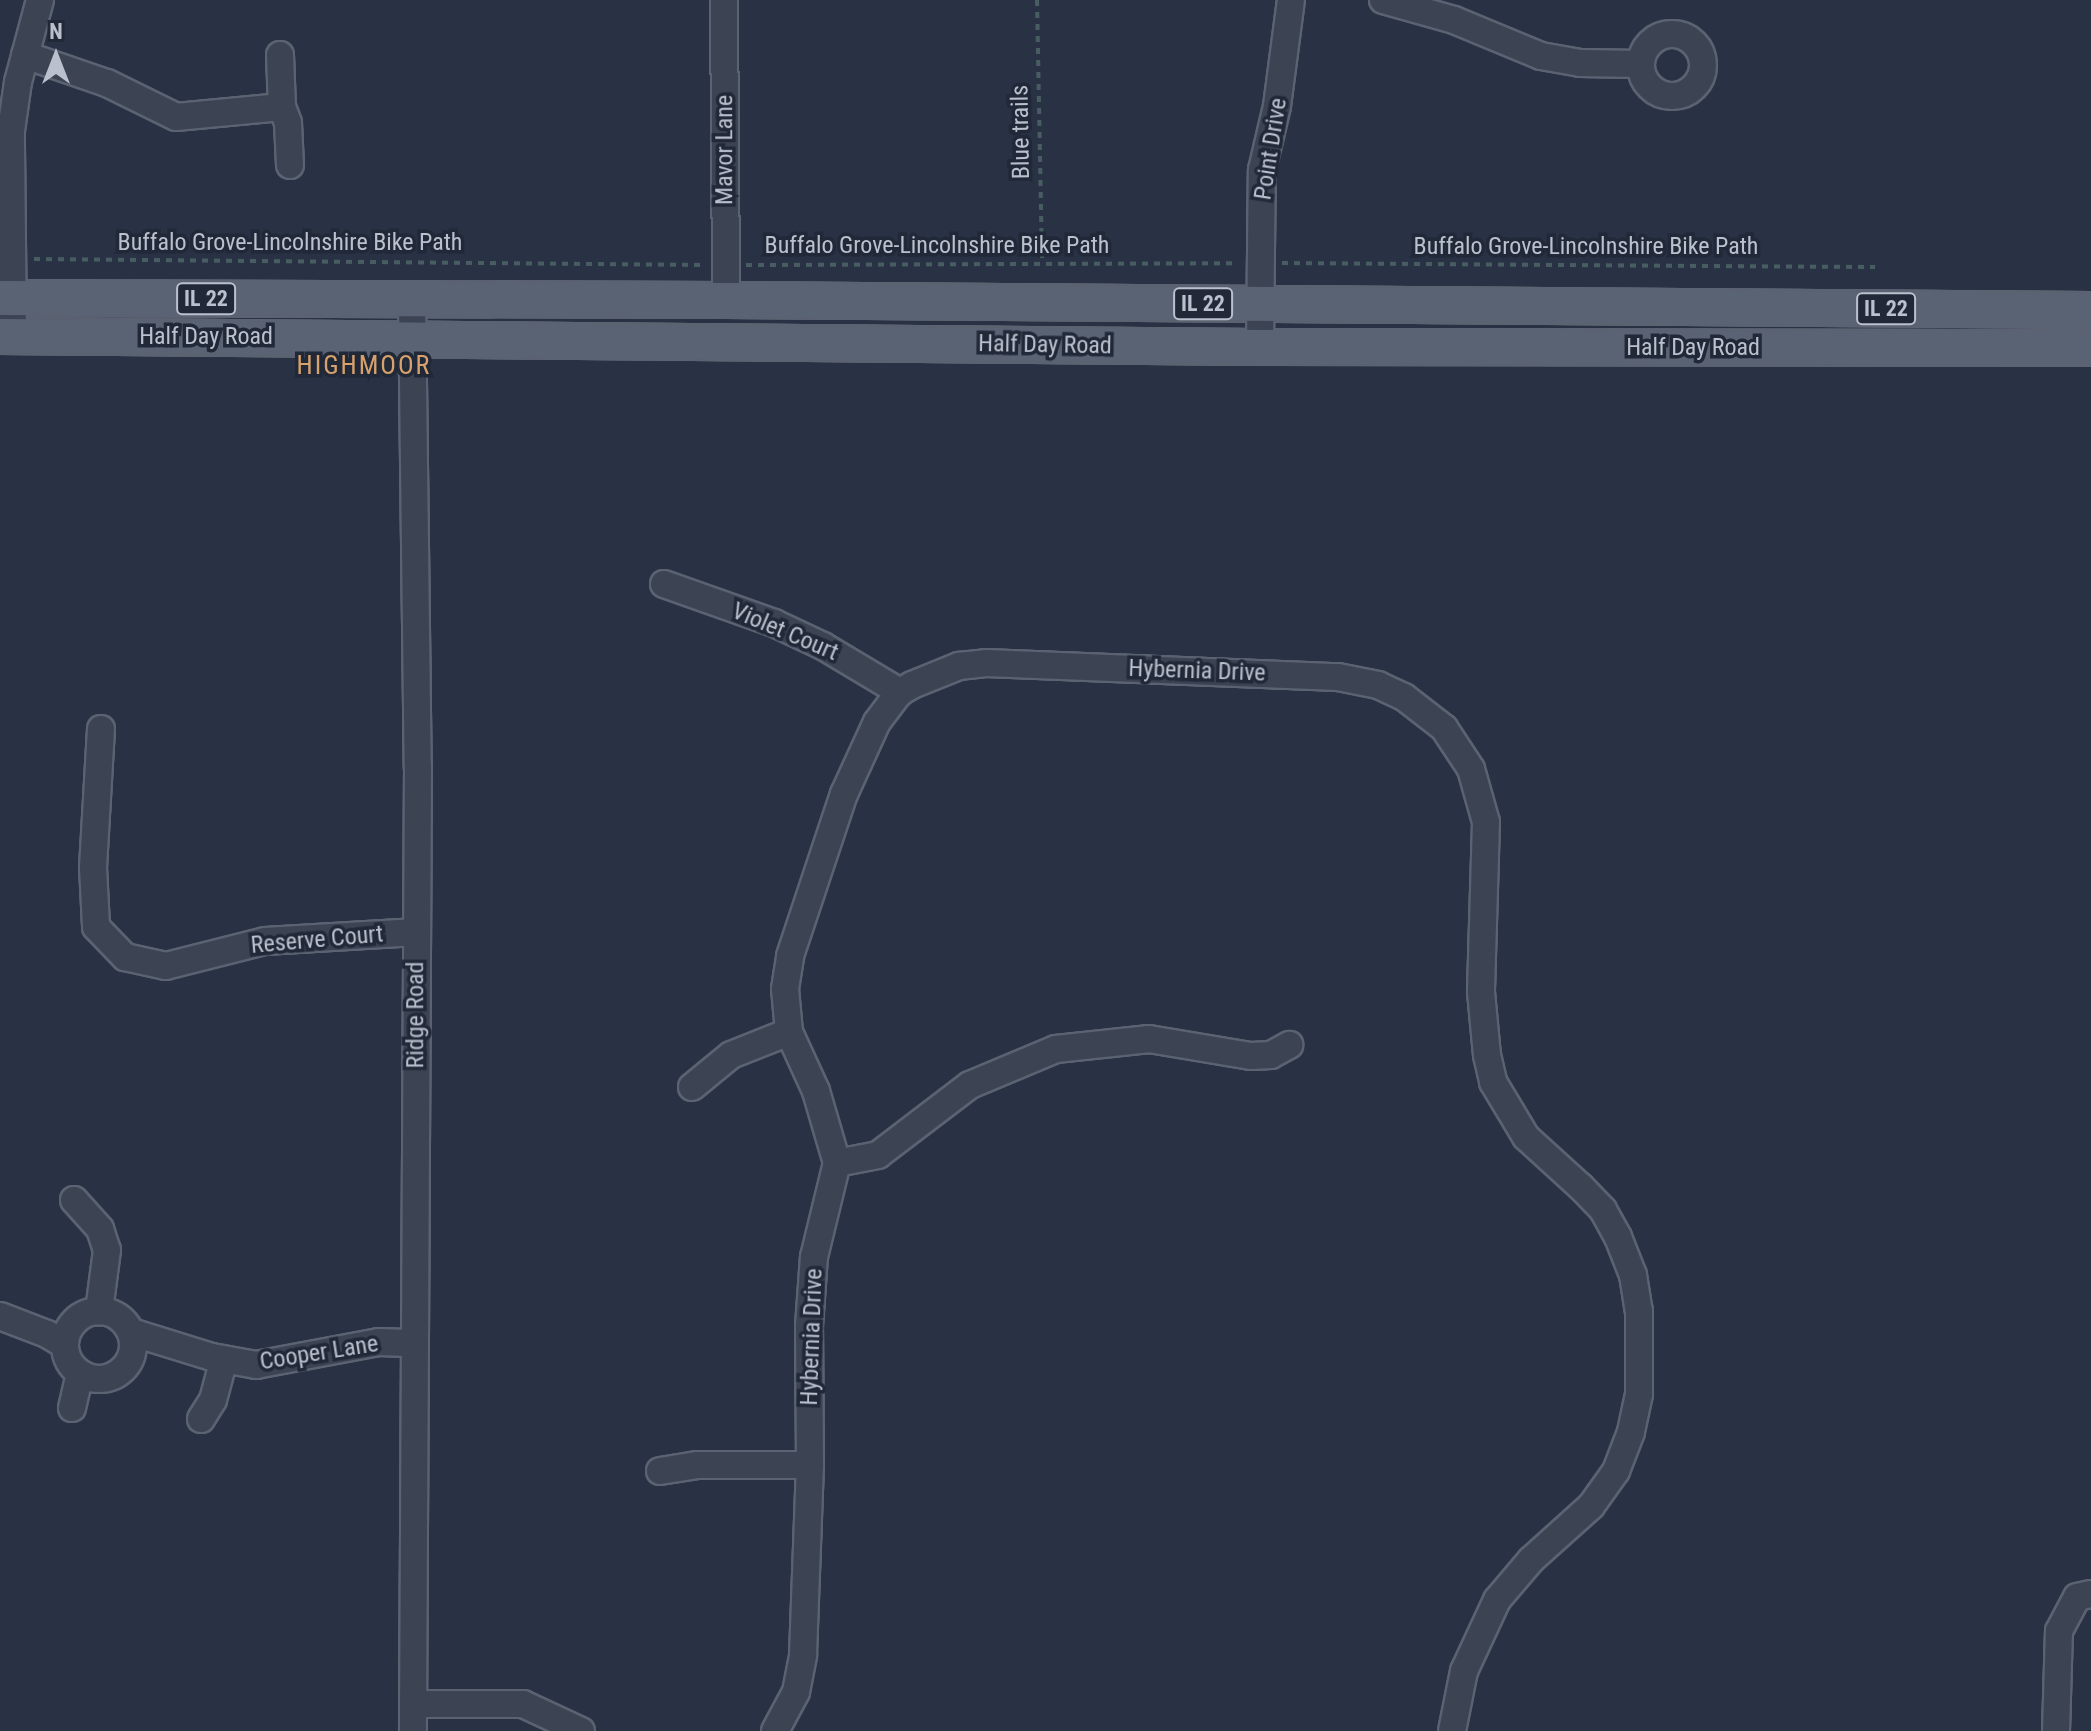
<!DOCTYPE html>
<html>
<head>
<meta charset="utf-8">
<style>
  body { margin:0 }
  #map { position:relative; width:2091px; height:1731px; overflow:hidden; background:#283244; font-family:"Roboto Condensed",sans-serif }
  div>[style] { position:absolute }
  .path>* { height:4px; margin-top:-2px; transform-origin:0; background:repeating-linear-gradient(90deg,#485d61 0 6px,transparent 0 12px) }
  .roads { filter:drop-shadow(2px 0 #5b6271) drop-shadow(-2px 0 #5b6271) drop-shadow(0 2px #5b6271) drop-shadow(0 -2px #5b6271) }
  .minor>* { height:26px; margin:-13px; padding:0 13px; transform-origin:13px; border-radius:13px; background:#3c4454 }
  .minor>.ring { margin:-13px; padding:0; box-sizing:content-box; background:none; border:26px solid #3c4454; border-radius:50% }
  .major>* { height:34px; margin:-17px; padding:0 17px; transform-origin:17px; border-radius:17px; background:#5a6373 }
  span { translate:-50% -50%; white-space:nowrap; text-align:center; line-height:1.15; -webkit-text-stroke:7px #212939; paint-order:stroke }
  .shield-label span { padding:2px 6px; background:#212939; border:2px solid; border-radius:6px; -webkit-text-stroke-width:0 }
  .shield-label { font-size:22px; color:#bac0cd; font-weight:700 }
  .street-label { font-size:24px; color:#bac0cd }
  .neighbourhood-label { font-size:26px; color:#d7a26b; letter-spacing:2px }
  .north { position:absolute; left:16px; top:16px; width:80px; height:80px; -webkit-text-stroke:6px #212939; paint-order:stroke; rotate:0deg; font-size:22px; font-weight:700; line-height:32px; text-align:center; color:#bac0cd }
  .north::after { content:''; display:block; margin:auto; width:28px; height:36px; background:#bac0cd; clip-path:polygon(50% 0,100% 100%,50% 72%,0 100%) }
</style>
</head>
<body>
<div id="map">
  <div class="path">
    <div style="left:1037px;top:0;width:264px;rotate:88.9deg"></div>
    <div style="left:34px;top:259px;width:672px;rotate:0.51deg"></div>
    <div style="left:1282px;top:263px;width:593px;rotate:0.39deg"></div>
    <div style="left:746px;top:265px;width:492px;rotate:-0.2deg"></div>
  </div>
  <div class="roads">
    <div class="minor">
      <div style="left:724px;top:0;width:300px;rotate:89.6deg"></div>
      <div style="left:1383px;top:0;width:74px;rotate:15.7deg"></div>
      <div style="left:1454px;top:20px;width:94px;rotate:22.5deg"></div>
      <div style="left:1541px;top:56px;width:40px;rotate:10deg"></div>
      <div style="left:1580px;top:63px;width:61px;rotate:0.9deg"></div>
      <div class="ring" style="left:1641px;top:34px;width:36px;height:36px"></div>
      <div style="left:25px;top:55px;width:87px;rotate:18.9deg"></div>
      <div style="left:107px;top:83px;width:77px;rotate:26.2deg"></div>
      <div style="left:176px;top:117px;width:106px;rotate:-5.4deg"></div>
      <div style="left:282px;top:107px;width:17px;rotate:69deg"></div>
      <div style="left:288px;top:123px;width:42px;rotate:87.3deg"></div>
      <div style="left:280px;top:55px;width:52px;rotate:87.8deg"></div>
      <div style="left:412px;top:299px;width:468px;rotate:89.3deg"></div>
      <div style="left:418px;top:767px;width:964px;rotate:90.3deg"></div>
      <div style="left:13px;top:336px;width:205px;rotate:-90.6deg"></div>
      <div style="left:11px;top:131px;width:49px;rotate:-81.9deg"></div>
      <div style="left:18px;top:82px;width:85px;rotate:-75deg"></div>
      <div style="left:1260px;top:347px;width:177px;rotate:-89.4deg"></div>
      <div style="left:1262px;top:170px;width:66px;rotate:-76.8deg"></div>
      <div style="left:1277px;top:106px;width:107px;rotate:-82.5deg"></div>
      <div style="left:664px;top:584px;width:117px;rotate:19.5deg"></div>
      <div style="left:774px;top:623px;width:54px;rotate:25.1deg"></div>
      <div style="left:823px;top:646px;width:90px;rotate:30.9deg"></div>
      <div style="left:101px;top:729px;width:138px;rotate:93.3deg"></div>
      <div style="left:93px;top:867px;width:60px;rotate:87.1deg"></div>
      <div style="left:96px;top:927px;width:42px;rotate:46deg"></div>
      <div style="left:125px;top:957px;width:42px;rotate:12.4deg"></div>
      <div style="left:166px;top:966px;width:102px;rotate:-14.2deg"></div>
      <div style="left:265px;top:941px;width:152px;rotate:-3.4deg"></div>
      <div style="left:692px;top:1087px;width:50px;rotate:-39.4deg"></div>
      <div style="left:731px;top:1055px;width:62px;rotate:-21.6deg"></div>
      <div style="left:837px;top:1163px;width:42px;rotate:-11deg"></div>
      <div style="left:878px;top:1155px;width:116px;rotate:-37.3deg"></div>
      <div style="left:970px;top:1085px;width:93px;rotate:-22.7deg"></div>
      <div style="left:1056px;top:1049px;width:94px;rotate:-6.1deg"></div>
      <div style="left:1149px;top:1039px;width:103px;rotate:9.5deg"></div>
      <div style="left:1251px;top:1056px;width:20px;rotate:-3deg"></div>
      <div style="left:1271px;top:1055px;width:21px;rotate:-29deg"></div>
      <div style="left:74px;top:1200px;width:39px;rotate:48deg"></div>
      <div style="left:100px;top:1229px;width:22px;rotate:72deg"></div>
      <div style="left:107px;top:1250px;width:62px;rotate:97.5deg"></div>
      <div class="ring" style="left:65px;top:1311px;width:42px;height:42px"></div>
      <div style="left:0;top:1316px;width:50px;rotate:21deg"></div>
      <div style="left:47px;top:1334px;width:21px;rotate:31deg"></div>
      <div style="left:131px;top:1332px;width:85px;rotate:17.2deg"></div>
      <div style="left:212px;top:1357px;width:45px;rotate:10.3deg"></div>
      <div style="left:256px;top:1365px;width:125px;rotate:-10.6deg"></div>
      <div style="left:379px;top:1342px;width:36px;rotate:2deg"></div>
      <div style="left:72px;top:1408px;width:35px;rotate:-77deg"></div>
      <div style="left:201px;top:1419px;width:22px;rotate:-58deg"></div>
      <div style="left:213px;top:1400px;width:42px;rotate:-75deg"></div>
      <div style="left:660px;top:1471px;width:37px;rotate:-9deg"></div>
      <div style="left:697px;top:1465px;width:113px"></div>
      <div style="left:413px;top:1704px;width:110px"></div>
      <div style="left:523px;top:1704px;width:64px;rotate:25deg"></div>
      <div style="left:775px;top:1731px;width:44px;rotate:-61.7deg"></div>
      <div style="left:796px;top:1692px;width:38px;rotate:-79deg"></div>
      <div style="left:803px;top:1655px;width:190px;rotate:-87.9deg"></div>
      <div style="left:810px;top:1465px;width:139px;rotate:-90.4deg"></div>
      <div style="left:809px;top:1326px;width:69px;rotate:-85.9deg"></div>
      <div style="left:814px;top:1257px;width:97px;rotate:-76.3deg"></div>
      <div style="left:837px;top:1163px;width:75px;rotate:-106.3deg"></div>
      <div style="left:816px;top:1091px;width:65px;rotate:-114.6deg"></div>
      <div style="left:789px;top:1032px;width:43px;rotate:-95.3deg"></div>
      <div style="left:785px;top:989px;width:33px;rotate:-81deg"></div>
      <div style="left:790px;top:956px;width:171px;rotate:-71.6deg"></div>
      <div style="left:844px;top:794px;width:79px;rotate:-65.4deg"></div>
      <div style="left:877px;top:722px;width:38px;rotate:-53deg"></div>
      <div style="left:900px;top:692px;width:14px;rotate:-30deg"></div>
      <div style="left:912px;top:685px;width:51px;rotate:-22deg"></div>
      <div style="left:959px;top:666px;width:27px;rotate:-6deg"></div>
      <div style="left:986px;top:663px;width:352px;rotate:2.3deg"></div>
      <div style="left:1338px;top:677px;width:41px;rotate:11.3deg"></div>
      <div style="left:1378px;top:685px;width:29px;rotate:25deg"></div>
      <div style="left:1404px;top:697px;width:51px;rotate:37.8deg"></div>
      <div style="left:1444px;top:728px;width:49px;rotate:56.6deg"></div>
      <div style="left:1471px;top:769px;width:55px;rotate:74.2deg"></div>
      <div style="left:1486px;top:822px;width:170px;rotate:91.7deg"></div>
      <div style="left:1481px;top:992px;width:63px;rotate:84.6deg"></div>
      <div style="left:1487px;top:1055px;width:28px;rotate:77deg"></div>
      <div style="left:1493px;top:1082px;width:64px;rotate:59deg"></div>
      <div style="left:1526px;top:1137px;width:74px;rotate:42.3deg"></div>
      <div style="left:1581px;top:1187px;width:32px;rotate:46deg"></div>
      <div style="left:1603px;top:1210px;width:31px;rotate:61deg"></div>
      <div style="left:1618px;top:1237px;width:41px;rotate:68.5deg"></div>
      <div style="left:1633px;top:1275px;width:36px;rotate:81deg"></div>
      <div style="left:1639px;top:1311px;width:83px;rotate:90deg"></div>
      <div style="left:1639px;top:1394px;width:39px;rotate:102deg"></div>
      <div style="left:1631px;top:1432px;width:42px;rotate:111deg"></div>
      <div style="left:1616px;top:1471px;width:43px;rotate:125.5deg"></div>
      <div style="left:1591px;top:1506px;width:81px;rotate:138deg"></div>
      <div style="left:1531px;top:1560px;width:52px;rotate:130.4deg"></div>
      <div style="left:1497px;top:1600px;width:78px;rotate:114.9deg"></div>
      <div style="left:1464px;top:1671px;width:61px;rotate:101.3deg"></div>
      <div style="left:2056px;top:1731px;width:100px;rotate:-88.3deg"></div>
      <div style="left:2059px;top:1631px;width:38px;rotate:-62deg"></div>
      <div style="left:2077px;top:1597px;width:14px;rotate:-12deg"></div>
    </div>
    <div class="major">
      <div style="left:0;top:298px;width:726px;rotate:0.16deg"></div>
      <div style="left:726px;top:300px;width:1365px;rotate:0.42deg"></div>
      <div style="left:0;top:336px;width:1260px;rotate:0.5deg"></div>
      <div style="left:1260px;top:347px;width:831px;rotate:0.07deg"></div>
    </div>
  </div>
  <div class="shield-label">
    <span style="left:206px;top:299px">IL 22</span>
    <span style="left:1203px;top:304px">IL 22</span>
    <span style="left:1886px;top:309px">IL 22</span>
  </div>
  <div class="street-label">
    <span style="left:1021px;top:132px;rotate:-91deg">Blue trails</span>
    <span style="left:1271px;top:149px;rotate:-81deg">Point Drive</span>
    <span style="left:725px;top:150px;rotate:-90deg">Mavor Lane</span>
    <span style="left:290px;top:243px">Buffalo Grove-Lincolnshire Bike Path</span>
    <span style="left:937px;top:246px">Buffalo Grove-Lincolnshire Bike Path</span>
    <span style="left:1586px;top:247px">Buffalo Grove-Lincolnshire Bike Path</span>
    <span style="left:206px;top:337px">Half Day Road</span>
    <span style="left:1045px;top:345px;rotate:1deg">Half Day Road</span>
    <span style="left:1693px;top:348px">Half Day Road</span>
    <span style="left:785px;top:632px;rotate:23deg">Violet Court</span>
    <span style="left:1197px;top:671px;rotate:2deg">Hybernia Drive</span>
    <span style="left:317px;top:940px;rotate:-5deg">Reserve Court</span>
    <span style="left:416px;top:1015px;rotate:-90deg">Ridge Road</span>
    <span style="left:812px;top:1337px;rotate:-88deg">Hybernia Drive</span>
    <span style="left:319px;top:1353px;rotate:-9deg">Cooper Lane</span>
  </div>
  <div class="neighbourhood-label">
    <span style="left:364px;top:366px">HIGHMOOR</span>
  </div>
  <div class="north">N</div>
</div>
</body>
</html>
